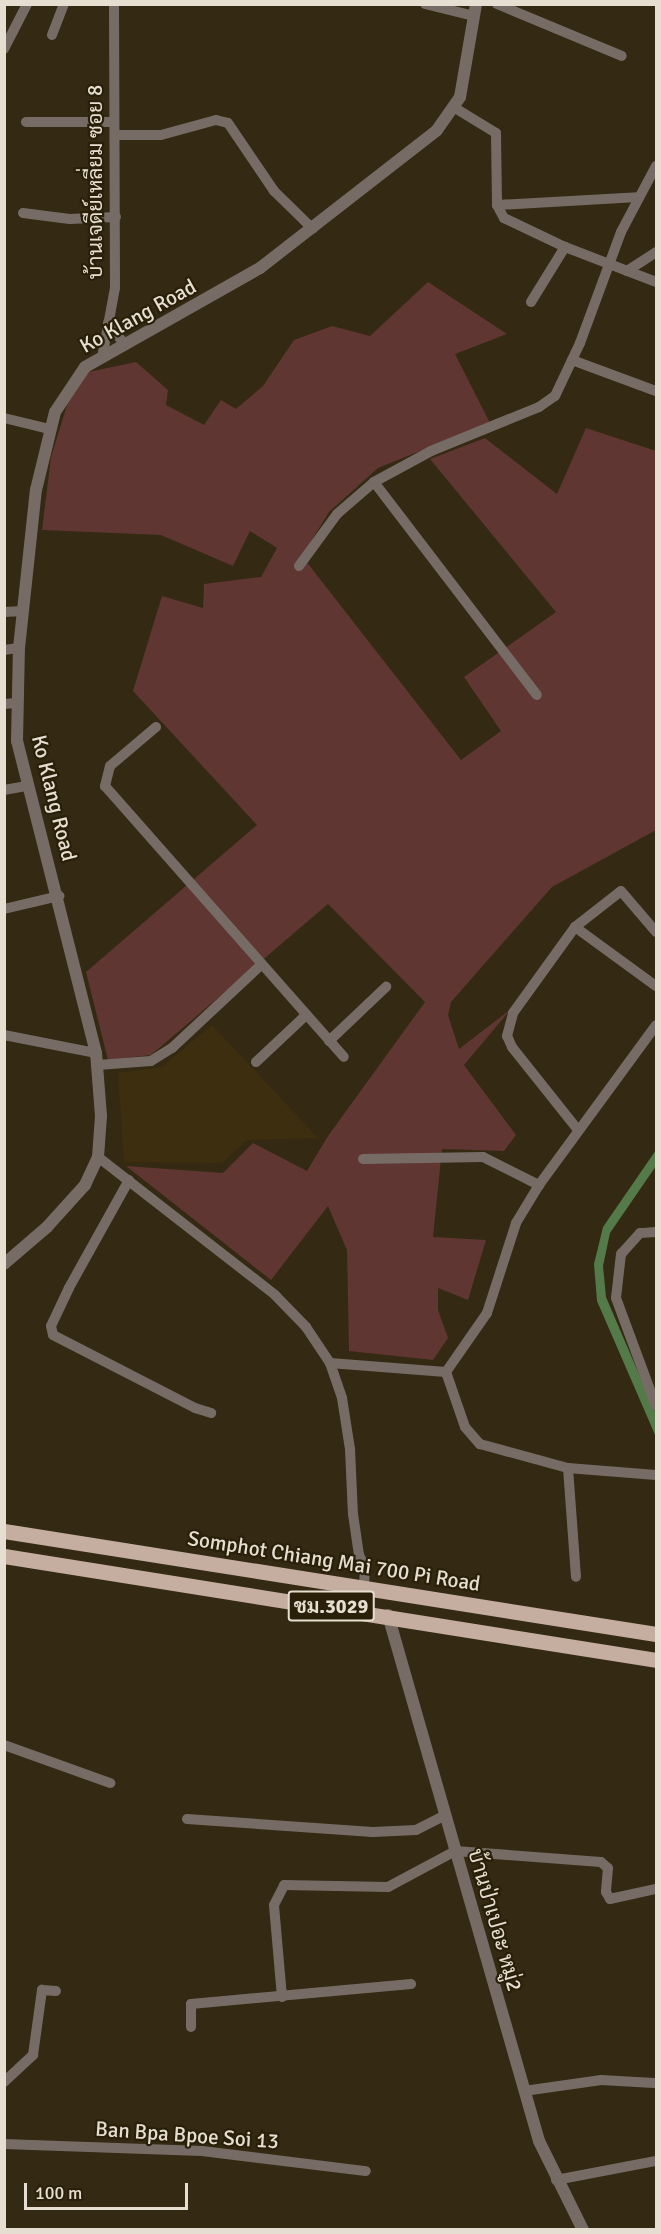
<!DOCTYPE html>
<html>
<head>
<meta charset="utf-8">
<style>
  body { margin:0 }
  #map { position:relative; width:661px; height:2234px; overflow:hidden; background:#342912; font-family:Signika,Sarabun,sans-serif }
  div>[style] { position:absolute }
  .built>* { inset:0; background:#3d2e10 }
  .green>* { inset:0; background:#5f3631 }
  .water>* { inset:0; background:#547a4a }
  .minor>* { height:10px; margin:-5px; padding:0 5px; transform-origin:5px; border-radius:5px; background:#776c65 }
  .tertiary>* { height:12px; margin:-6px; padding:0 6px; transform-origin:6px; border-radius:6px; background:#776c65 }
  .primary>* { height:15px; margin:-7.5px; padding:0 7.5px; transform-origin:7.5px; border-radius:7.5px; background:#c5ae9f }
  span { translate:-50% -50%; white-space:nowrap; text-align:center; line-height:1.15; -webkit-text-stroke:4.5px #2a1f08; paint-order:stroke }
  .shield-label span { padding:2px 4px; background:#2a1f08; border:2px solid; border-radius:4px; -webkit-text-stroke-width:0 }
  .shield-label { font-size:20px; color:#e6dfd1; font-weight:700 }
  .street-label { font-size:21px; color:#e6dfd1 }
  .frame { position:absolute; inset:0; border:6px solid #e6dfd1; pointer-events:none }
  .scale { position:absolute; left:24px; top:2183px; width:164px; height:27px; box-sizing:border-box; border:3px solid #e6dfd1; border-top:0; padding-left:8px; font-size:18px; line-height:21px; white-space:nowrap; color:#e6dfd1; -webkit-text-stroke:4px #2a1f08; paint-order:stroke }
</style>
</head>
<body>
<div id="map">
  <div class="built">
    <div style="clip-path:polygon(212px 1025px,318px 1138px,247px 1140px,222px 1163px,124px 1162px,118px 1073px,162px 1067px)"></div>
  </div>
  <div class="green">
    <div style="clip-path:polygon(428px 282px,507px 334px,455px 354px,490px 423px,378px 468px,329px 512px,302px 556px,461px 760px,501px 731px,464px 677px,556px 612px,430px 459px,485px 438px,557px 494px,586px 428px,656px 451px,656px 830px,552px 887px,451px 1002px,448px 1015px,459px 1049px,511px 1009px,464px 1065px,516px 1135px,504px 1151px,442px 1149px,433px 1237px,486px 1240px,468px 1300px,438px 1288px,438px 1310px,448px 1338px,433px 1360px,349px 1351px,347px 1250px,328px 1206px,271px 1280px,126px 1166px,223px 1173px,253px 1143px,307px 1171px,328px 1136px,425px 1002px,328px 904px,151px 1055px,108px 1060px,86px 972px,257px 825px,133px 691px,162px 596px,203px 608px,204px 584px,261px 577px,277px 548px,250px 531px,233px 566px,161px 535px,42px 530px,51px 457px,67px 405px,88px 372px,136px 362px,168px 390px,166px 405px,204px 425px,221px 400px,236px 409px,263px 386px,294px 340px,332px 326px,370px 336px)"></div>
  </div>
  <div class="water">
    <div style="clip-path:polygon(656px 1150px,656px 1166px,610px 1233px,603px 1266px,606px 1297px,656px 1414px,656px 1437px,597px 1301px,594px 1264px,603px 1227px)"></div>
  </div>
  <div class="minor">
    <div style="left:425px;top:4px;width:50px;rotate:13.8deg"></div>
    <div style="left:497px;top:4px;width:135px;rotate:22.6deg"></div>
    <div style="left:52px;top:35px;width:33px;rotate:-69deg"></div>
    <div style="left:4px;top:49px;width:51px;rotate:-62.9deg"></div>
    <div style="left:455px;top:108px;width:48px;rotate:31.4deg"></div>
    <div style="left:496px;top:133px;width:72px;rotate:89.2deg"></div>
    <div style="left:497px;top:205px;width:15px;rotate:62deg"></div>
    <div style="left:504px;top:218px;width:68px;rotate:25.4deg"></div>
    <div style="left:565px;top:247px;width:97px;rotate:21deg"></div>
    <div style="left:26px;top:122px;width:88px"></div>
    <div style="left:115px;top:135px;width:46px"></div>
    <div style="left:161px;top:135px;width:57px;rotate:-15.3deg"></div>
    <div style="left:216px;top:120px;width:12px;rotate:14deg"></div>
    <div style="left:228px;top:123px;width:82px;rotate:55.9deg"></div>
    <div style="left:274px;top:191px;width:54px;rotate:44.3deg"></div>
    <div style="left:497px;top:205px;width:141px;rotate:-3.2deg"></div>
    <div style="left:23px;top:213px;width:47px;rotate:7.3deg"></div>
    <div style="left:70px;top:219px;width:46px;rotate:-2.5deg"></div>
    <div style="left:627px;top:271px;width:35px;rotate:-33deg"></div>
    <div style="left:531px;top:302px;width:65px;rotate:-58.3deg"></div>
    <div style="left:108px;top:323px;width:28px;rotate:52deg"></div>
    <div style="left:102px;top:358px;width:71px;rotate:-79.5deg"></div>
    <div style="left:115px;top:288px;width:284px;rotate:-90.2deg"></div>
    <div style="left:572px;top:360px;width:90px;rotate:20.3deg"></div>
    <div style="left:4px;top:418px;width:46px;rotate:13.7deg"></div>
    <div style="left:374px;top:482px;width:268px;rotate:52.6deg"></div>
    <div style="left:299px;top:566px;width:64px;rotate:-53.8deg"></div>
    <div style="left:337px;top:514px;width:49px;rotate:-40.9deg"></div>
    <div style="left:374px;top:482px;width:65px;rotate:-28.5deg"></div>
    <div style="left:431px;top:451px;width:117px;rotate:-22.2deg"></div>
    <div style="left:539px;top:407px;width:19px;rotate:-35deg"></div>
    <div style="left:555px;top:396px;width:59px;rotate:-64.7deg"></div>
    <div style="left:580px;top:343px;width:118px;rotate:-69.7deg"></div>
    <div style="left:621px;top:232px;width:75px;rotate:-62.1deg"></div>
    <div style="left:4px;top:612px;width:19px;rotate:-3deg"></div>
    <div style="left:4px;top:650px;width:15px;rotate:-8deg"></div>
    <div style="left:4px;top:704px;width:12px;rotate:-5deg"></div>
    <div style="left:156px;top:727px;width:60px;rotate:139.7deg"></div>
    <div style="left:110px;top:766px;width:21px;rotate:104deg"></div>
    <div style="left:105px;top:786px;width:361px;rotate:48.6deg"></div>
    <div style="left:4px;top:790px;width:22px;rotate:-10deg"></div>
    <div style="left:4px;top:909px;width:57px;rotate:-13.3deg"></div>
    <div style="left:575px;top:927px;width:100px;rotate:36.1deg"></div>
    <div style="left:4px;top:1035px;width:94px;rotate:11.1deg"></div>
    <div style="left:329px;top:1041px;width:79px;rotate:-43.5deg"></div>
    <div style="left:256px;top:1062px;width:69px;rotate:-43.2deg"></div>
    <div style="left:98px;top:1065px;width:53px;rotate:-4.3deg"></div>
    <div style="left:151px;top:1061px;width:25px;rotate:-32deg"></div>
    <div style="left:172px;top:1048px;width:120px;rotate:-43deg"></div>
    <div style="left:578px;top:1130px;width:106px;rotate:-128.5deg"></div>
    <div style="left:512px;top:1047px;width:12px;rotate:-114deg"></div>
    <div style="left:507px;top:1036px;width:24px;rotate:-75deg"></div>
    <div style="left:513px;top:1013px;width:106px;rotate:-54.2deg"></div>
    <div style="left:575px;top:927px;width:58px;rotate:-38deg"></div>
    <div style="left:621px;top:891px;width:54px;rotate:49.5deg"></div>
    <div style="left:98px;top:1157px;width:224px;rotate:37.9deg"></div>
    <div style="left:275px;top:1295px;width:45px;rotate:45.9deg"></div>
    <div style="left:306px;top:1327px;width:43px;rotate:56.3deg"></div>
    <div style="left:330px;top:1363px;width:37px;rotate:71deg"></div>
    <div style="left:342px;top:1398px;width:52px;rotate:81.1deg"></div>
    <div style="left:350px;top:1449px;width:65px;rotate:87.4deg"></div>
    <div style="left:353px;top:1514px;width:41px;rotate:81.7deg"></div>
    <div style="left:359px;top:1555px;width:13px;rotate:63deg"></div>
    <div style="left:365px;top:1567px;width:19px;rotate:93deg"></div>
    <div style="left:363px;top:1159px;width:120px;rotate:-1deg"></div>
    <div style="left:483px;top:1157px;width:63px;rotate:26.6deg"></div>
    <div style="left:129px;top:1180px;width:124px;rotate:119.1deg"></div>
    <div style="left:69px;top:1288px;width:42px;rotate:115.3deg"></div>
    <div style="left:51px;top:1326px;width:9px;rotate:77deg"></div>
    <div style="left:53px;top:1335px;width:160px;rotate:27.2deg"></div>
    <div style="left:195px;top:1408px;width:17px;rotate:17deg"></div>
    <div style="left:656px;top:1232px;width:16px;rotate:176deg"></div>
    <div style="left:640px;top:1233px;width:28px;rotate:132deg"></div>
    <div style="left:621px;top:1254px;width:44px;rotate:96.5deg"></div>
    <div style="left:616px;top:1298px;width:115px;rotate:69.7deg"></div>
    <div style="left:330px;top:1363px;width:116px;rotate:4.4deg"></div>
    <div style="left:446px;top:1372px;width:72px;rotate:-55.2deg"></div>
    <div style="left:487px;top:1313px;width:95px;rotate:-72.1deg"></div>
    <div style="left:516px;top:1223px;width:44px;rotate:-58.8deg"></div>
    <div style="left:539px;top:1185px;width:198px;rotate:-53.8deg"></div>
    <div style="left:446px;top:1372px;width:58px;rotate:70.9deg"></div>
    <div style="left:465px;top:1427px;width:23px;rotate:49deg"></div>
    <div style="left:480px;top:1444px;width:91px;rotate:15.3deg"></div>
    <div style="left:568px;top:1468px;width:88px;rotate:4.5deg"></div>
    <div style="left:568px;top:1468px;width:109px;rotate:85.8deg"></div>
    <div style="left:4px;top:1745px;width:113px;rotate:19.7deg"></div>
    <div style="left:187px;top:1819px;width:186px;rotate:4deg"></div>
    <div style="left:373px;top:1832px;width:43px;rotate:-2.7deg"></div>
    <div style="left:416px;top:1830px;width:31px;rotate:-27deg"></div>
    <div style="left:282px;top:1997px;width:92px;rotate:-95deg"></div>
    <div style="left:274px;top:1905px;width:22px;rotate:-63deg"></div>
    <div style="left:284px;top:1885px;width:104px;rotate:1.1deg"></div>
    <div style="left:388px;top:1887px;width:76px;rotate:-28.2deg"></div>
    <div style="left:455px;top:1851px;width:146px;rotate:4.3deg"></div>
    <div style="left:601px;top:1862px;width:9px;rotate:41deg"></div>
    <div style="left:608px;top:1868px;width:24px;rotate:95deg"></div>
    <div style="left:606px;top:1892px;width:8px;rotate:60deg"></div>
    <div style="left:610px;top:1899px;width:47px;rotate:-12.3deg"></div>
    <div style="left:191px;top:2027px;width:23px;rotate:-90deg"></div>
    <div style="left:191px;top:2004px;width:221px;rotate:-5.2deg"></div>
    <div style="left:4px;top:2082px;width:40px;rotate:-43deg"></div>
    <div style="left:33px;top:2055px;width:66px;rotate:-82.1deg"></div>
    <div style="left:42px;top:1990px;width:14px;rotate:4deg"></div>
    <div style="left:524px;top:2091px;width:78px;rotate:-8.1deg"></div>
    <div style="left:601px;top:2080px;width:53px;rotate:3.2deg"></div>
    <div style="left:4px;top:2144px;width:198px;rotate:2deg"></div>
    <div style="left:202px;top:2151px;width:165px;rotate:7deg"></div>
    <div style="left:556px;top:2180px;width:102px;rotate:-10.8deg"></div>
  </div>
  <div class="tertiary">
    <div style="left:4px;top:1264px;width:57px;rotate:-40.7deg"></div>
    <div style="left:47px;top:1227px;width:57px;rotate:-47.9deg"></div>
    <div style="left:85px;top:1185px;width:31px;rotate:-65deg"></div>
    <div style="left:98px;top:1157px;width:41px;rotate:-85.8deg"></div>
    <div style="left:101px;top:1116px;width:63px;rotate:-94.5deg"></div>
    <div style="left:96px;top:1053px;width:322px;rotate:-104.2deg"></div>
    <div style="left:17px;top:741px;width:93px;rotate:-88.8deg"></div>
    <div style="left:19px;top:648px;width:159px;rotate:-83.9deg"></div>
    <div style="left:36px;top:490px;width:80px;rotate:-76.3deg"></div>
    <div style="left:55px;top:412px;width:54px;rotate:-56.3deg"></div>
    <div style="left:85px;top:367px;width:201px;rotate:-29.5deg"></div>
    <div style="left:260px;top:268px;width:224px;rotate:-37.9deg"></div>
    <div style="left:437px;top:130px;width:40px;rotate:-55.1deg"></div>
    <div style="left:460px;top:97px;width:94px;rotate:-80.2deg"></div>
    <div style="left:388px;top:1615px;width:547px;rotate:73.98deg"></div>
    <div style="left:539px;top:2141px;width:99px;rotate:63.7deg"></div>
  </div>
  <div class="primary">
    <div style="left:4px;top:1531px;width:660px;rotate:8.98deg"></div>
    <div style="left:4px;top:1556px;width:660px;rotate:9.06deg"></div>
  </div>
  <div class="shield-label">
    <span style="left:331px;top:1606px">ชม.3029</span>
  </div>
  <div class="street-label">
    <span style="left:95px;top:182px;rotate:-90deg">บ้านเจดีย์เหลี่ยม ซอย 8</span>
    <span style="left:138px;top:316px;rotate:-29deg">Ko Klang Road</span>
    <span style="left:54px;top:798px;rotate:76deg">Ko Klang Road</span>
    <span style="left:334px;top:1561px;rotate:9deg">Somphot Chiang Mai 700 Pi Road</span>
    <span style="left:495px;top:1920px;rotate:74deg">บ้านป่าเปอะ หมู่2</span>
    <span style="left:187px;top:2135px;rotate:4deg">Ban Bpa Bpoe Soi 13</span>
  </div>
  <div class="frame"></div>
  <div class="scale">100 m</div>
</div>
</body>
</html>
